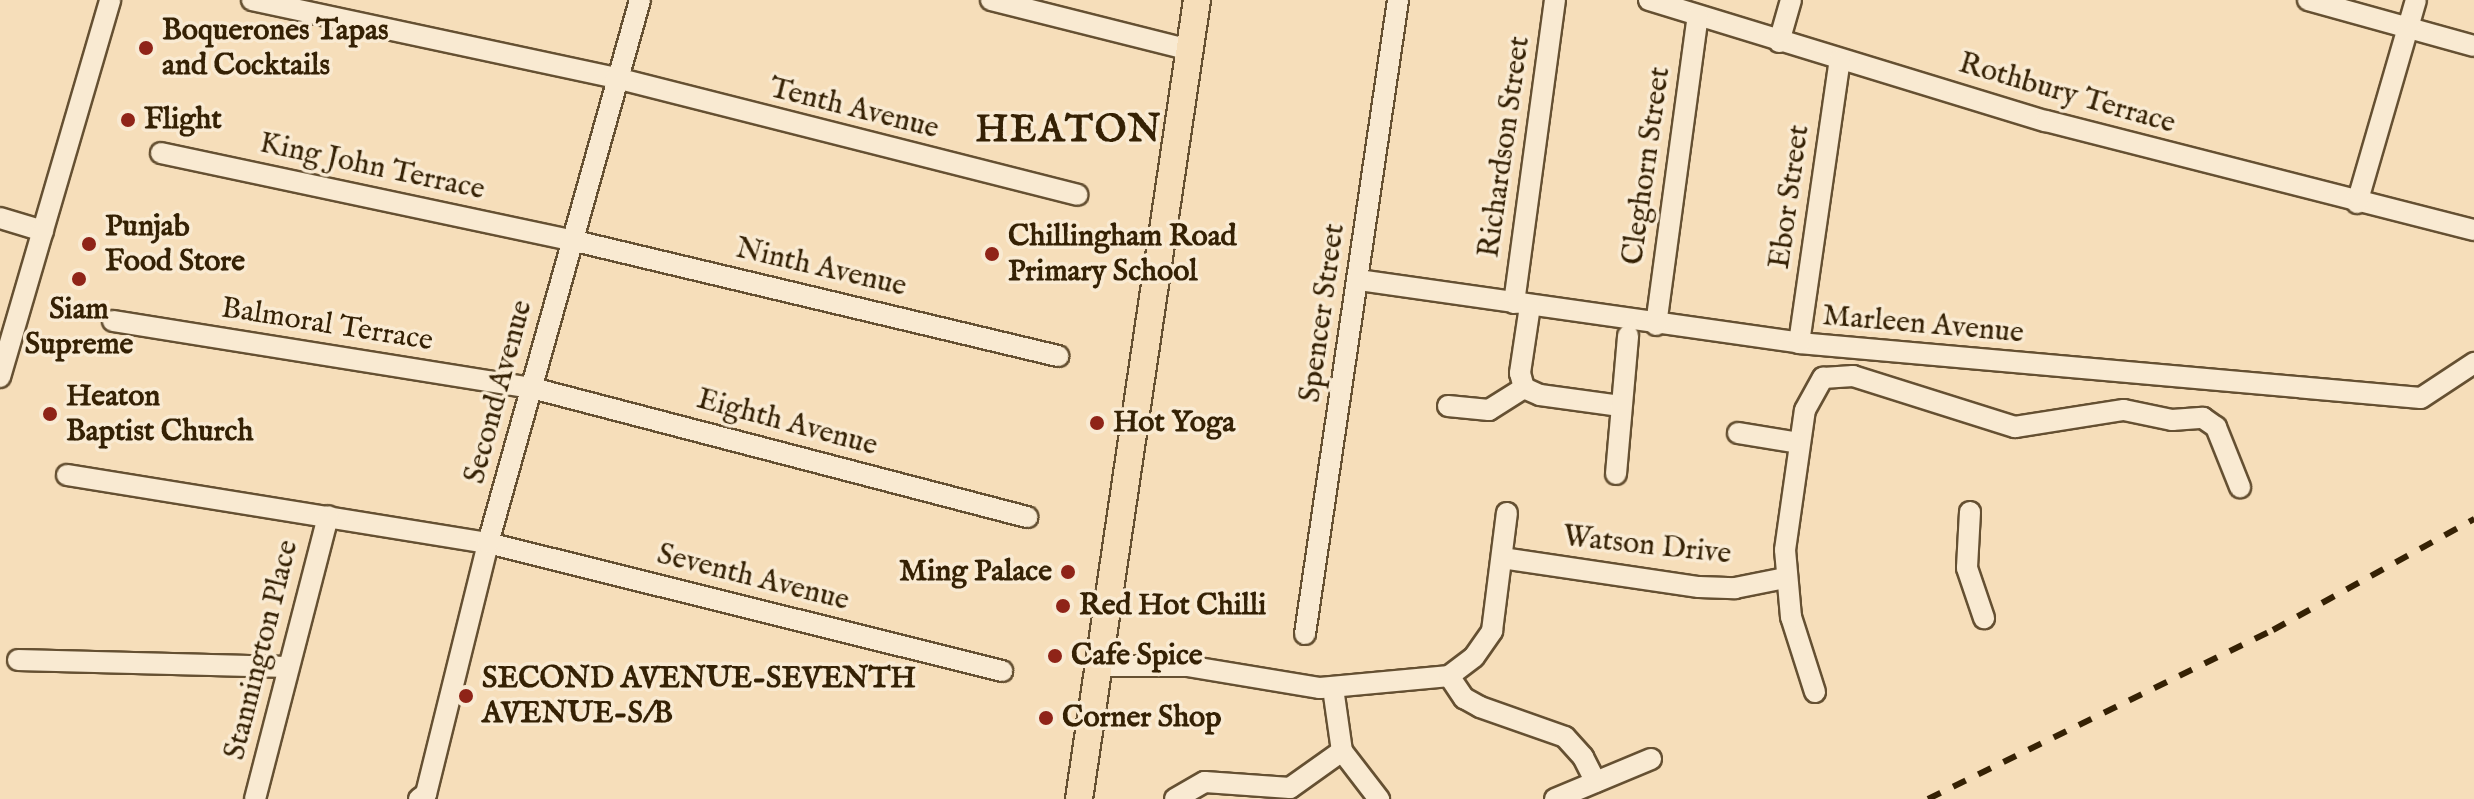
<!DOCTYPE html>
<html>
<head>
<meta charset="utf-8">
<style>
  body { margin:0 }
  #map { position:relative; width:2474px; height:799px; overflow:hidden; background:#f6deba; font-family:"IM FELL English",serif }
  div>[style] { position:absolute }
  .roads { filter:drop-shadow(2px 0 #655032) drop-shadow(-2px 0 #655032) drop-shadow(0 2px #655032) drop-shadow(0 -2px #655032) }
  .minor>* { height:20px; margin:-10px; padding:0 10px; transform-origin:10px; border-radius:10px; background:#f9ead2 }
  .major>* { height:26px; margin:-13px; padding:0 13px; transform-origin:13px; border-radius:13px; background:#f6deba }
  .rail>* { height:6px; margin-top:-3px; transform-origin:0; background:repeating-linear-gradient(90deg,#352104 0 14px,transparent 0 28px) }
  .dots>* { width:22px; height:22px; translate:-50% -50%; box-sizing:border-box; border:4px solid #f9ead2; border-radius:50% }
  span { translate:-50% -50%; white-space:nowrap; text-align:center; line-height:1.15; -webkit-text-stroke:7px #f9ead2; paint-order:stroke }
  .poi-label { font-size:30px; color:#352104; font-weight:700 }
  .left { translate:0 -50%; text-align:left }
  .right { translate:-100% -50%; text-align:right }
  .street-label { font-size:30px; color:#352104 }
  .district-label { font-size:38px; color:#352104; font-weight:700; letter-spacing:2px }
</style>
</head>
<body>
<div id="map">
  <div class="roads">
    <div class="minor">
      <div style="left:252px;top:0;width:372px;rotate:12.1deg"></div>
      <div style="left:616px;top:78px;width:476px;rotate:14.2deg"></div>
      <div style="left:991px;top:0;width:205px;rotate:14.1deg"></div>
      <div style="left:1649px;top:0;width:415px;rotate:17deg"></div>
      <div style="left:2046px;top:121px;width:442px;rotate:14.3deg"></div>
      <div style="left:2308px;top:0;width:172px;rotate:15.5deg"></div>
      <div style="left:1779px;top:42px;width:44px;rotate:-74.1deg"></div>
      <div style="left:161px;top:153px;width:419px;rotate:12deg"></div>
      <div style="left:571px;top:240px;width:501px;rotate:13.4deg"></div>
      <div style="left:2357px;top:203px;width:211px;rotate:-73.8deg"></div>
      <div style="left:0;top:218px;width:45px;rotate:16.8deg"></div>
      <div style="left:1359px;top:280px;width:444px;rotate:8.1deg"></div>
      <div style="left:1799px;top:343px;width:624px;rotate:5.05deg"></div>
      <div style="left:2421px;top:398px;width:64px;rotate:-33.4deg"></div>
      <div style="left:1514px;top:303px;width:306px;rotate:-82.3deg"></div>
      <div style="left:1530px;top:306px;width:68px;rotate:98.5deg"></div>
      <div style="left:1520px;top:373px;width:16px;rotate:75deg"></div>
      <div style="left:1524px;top:388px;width:17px;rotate:24deg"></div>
      <div style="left:1540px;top:395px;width:81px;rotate:7.8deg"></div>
      <div style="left:113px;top:321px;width:424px;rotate:9.1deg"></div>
      <div style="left:532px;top:388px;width:512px;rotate:14.61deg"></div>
      <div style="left:1656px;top:325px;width:312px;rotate:-82.3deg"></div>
      <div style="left:1799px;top:343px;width:286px;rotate:-81.8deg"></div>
      <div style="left:0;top:377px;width:393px;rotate:-73.7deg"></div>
      <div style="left:1448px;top:406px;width:41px;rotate:5.6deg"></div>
      <div style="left:1489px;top:410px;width:41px;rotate:-32.2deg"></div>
      <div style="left:1738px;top:433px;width:62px;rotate:9.3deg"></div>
      <div style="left:1616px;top:474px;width:139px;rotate:-85deg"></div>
      <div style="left:67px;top:475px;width:426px;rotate:9.2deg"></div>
      <div style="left:488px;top:543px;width:530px;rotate:13.98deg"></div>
      <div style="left:1970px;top:512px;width:56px;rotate:93.1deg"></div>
      <div style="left:1967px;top:568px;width:53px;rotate:71.2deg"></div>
      <div style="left:1502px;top:558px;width:199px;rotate:8.4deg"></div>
      <div style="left:1699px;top:587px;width:36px;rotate:2deg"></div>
      <div style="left:1735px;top:588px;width:51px;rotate:-11.3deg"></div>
      <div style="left:1305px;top:634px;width:641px;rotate:-81.65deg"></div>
      <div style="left:18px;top:660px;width:270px;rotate:1.5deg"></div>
      <div style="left:1100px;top:666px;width:87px"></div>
      <div style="left:1187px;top:666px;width:135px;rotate:9.4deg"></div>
      <div style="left:1320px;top:688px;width:130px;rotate:-5.3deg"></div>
      <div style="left:1449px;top:676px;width:31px;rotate:-37deg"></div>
      <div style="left:1474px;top:657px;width:32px;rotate:-55deg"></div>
      <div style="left:1492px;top:631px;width:119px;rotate:-82.8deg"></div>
      <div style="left:1449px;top:676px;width:27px;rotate:56deg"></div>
      <div style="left:1464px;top:698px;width:18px;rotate:29deg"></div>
      <div style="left:1480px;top:707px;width:90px;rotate:19.4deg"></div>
      <div style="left:1565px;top:737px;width:27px;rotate:48deg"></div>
      <div style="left:1583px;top:757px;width:28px;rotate:63deg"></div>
      <div style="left:1333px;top:688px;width:64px;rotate:81.9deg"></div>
      <div style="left:1342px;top:751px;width:61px;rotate:52.4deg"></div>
      <div style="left:1815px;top:692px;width:79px;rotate:-107.7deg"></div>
      <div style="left:1791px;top:617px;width:67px;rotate:-95.1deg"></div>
      <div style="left:1785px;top:550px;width:141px;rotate:-81.9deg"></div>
      <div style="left:1805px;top:410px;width:37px;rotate:-61deg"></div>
      <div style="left:1823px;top:378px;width:30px;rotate:-4deg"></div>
      <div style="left:1853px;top:376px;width:170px;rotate:17.5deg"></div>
      <div style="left:2015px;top:427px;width:110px;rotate:-8.9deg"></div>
      <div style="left:2124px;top:410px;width:49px;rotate:11.8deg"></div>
      <div style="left:2172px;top:420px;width:31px;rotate:-4deg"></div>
      <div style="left:2203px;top:418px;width:16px;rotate:35deg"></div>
      <div style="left:2216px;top:427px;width:65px;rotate:68.2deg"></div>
      <div style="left:255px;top:799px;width:292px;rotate:-75.5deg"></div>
      <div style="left:419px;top:799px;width:9px;rotate:-36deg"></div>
      <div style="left:426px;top:794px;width:259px;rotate:-76.1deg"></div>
      <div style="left:488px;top:543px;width:564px;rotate:-74.36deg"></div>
      <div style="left:1175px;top:799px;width:34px;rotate:-30deg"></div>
      <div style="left:1205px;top:782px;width:85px;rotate:4deg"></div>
      <div style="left:1290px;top:788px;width:64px;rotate:-35.4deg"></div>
      <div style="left:1555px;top:799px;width:104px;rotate:-22.6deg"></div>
    </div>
    <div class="major">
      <div style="left:1079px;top:799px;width:808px;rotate:-81.6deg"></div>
    </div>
  </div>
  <div class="rail">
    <div style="left:1928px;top:799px;width:384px;rotate:-26.1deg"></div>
    <div style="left:2273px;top:630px;width:230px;rotate:-28.9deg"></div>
  </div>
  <div class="dots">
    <div style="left:146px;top:48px;background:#8f2418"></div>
    <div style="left:128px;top:120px;background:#8f2418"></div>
    <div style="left:89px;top:244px;background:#8f2418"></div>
    <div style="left:992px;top:254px;background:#8f2418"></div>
    <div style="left:79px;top:279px;background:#8f2418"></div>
    <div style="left:50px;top:414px;background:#8f2418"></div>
    <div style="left:1097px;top:423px;background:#8f2418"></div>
    <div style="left:1068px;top:572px;background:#8f2418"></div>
    <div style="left:1063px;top:606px;background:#8f2418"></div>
    <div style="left:1055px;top:656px;background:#8f2418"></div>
    <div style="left:466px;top:696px;background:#8f2418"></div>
    <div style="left:1046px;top:718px;background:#8f2418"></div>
  </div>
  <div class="poi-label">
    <span class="left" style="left:162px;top:48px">Boquerones Tapas<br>and Cocktails</span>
    <span class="left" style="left:144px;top:120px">Flight</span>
    <span class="left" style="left:105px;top:244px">Punjab<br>Food Store</span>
    <span class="left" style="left:1008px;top:254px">Chillingham Road<br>Primary School</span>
    <span style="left:79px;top:327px">Siam<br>Supreme</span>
    <span class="left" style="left:66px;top:414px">Heaton<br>Baptist Church</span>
    <span class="left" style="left:1113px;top:423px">Hot Yoga</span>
    <span class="right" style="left:1052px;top:572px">Ming Palace</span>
    <span class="left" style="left:1079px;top:606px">Red Hot Chilli</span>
    <span class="left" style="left:1071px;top:656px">Cafe Spice</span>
    <span class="left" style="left:482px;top:696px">SECOND AVENUE-SEVENTH<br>AVENUE-S/B</span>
    <span class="left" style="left:1062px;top:718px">Corner Shop</span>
  </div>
  <div class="street-label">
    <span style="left:2067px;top:94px;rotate:16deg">Rothbury Terrace</span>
    <span style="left:854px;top:109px;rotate:14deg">Tenth Avenue</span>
    <span style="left:1505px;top:147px;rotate:-82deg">Richardson Street</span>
    <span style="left:1647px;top:166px;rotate:-82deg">Cleghorn Street</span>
    <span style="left:372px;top:167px;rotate:12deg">King John Terrace</span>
    <span style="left:1790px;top:197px;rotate:-82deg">Ebor Street</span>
    <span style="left:821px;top:268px;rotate:13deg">Ninth Avenue</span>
    <span style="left:1323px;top:313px;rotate:-82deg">Spencer Street</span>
    <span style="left:327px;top:325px;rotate:9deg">Balmoral Terrace</span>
    <span style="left:1923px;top:325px;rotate:5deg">Marleen Avenue</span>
    <span style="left:499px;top:392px;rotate:-75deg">Second Avenue</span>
    <span style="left:787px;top:423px;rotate:15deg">Eighth Avenue</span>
    <span style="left:1647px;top:546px;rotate:6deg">Watson Drive</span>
    <span style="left:753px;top:578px;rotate:14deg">Seventh Avenue</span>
    <span style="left:262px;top:650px;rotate:-76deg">Stannington Place</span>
  </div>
  <div class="district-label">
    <span style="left:1069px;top:132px">HEATON</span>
  </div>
</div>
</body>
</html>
